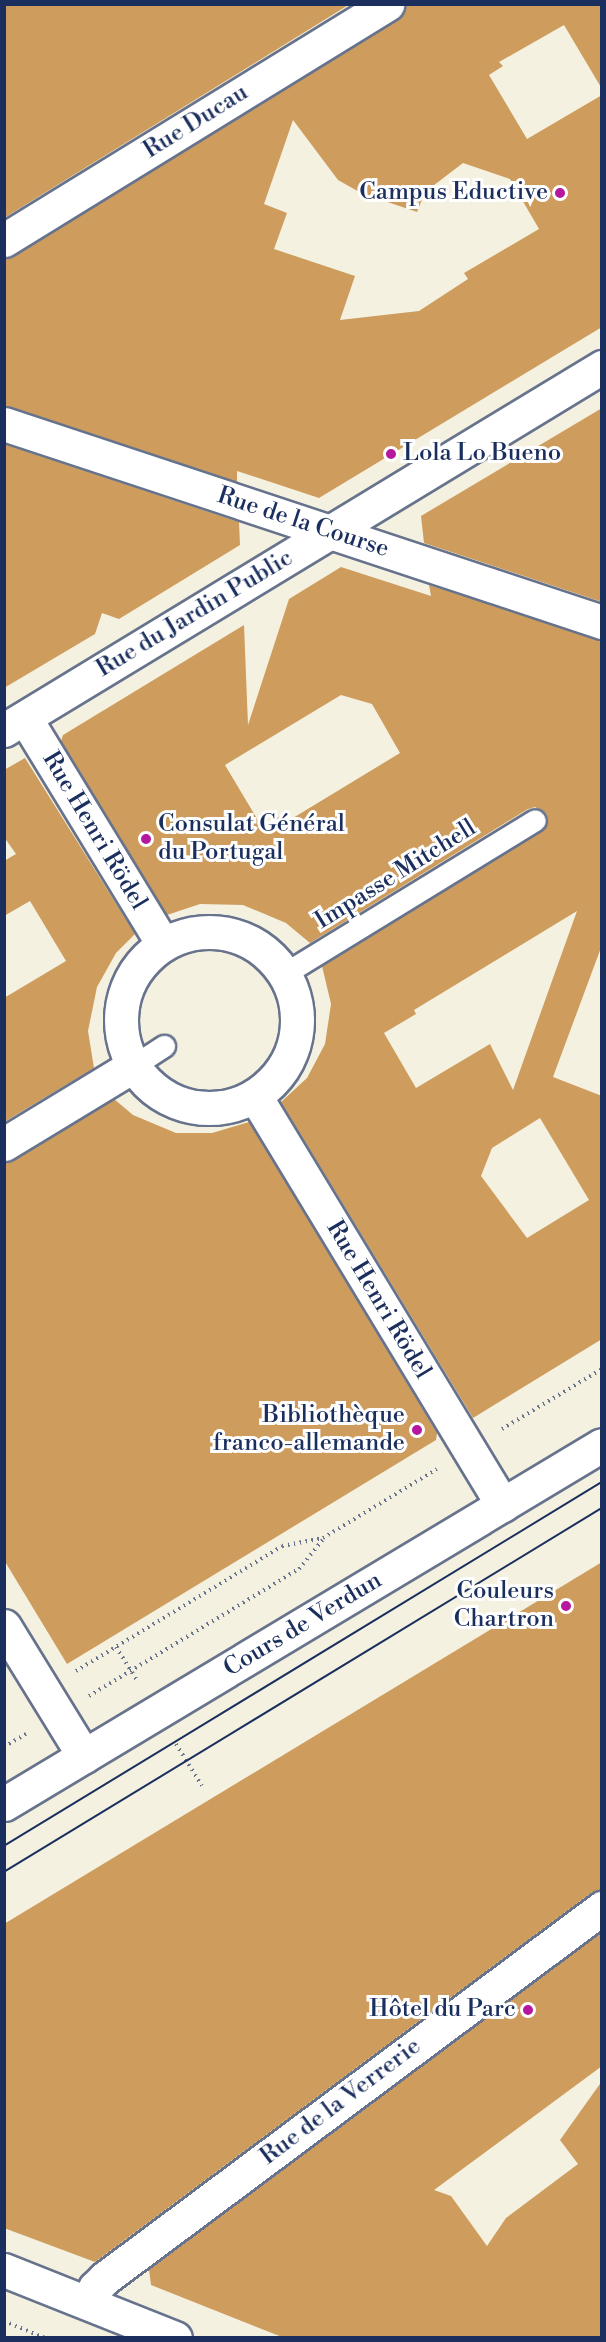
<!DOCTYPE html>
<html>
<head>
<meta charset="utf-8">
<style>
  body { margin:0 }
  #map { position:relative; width:606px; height:2342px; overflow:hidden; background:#f4f1e0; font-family:"Libre Bodoni",serif }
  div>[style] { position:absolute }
  .building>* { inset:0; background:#ce9d5e }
  .path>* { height:4px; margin-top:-2px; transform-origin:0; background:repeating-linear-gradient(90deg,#67738c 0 1.5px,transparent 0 6px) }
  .roads { filter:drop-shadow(2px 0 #67738c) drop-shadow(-2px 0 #67738c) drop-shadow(0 2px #67738c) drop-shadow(0 -2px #67738c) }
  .lane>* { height:21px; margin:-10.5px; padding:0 10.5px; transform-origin:10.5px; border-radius:10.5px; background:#fff }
  .street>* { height:33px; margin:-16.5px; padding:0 16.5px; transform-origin:16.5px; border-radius:16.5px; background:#fff }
  .street>.ring { margin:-16.5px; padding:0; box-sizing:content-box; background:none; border:33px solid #fff; border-radius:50% }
  .secondary>* { height:33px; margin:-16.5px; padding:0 16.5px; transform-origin:16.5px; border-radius:16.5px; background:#fff }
  .tram>* { height:1.5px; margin:-0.75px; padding:0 0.75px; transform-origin:0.75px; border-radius:0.75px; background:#1b2f5e }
  .dots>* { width:16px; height:16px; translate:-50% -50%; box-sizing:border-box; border:3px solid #fff; border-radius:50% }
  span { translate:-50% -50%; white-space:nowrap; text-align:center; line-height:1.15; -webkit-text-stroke:6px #fff; paint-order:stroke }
  .street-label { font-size:24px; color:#1b2f5e }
  .poi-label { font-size:24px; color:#1b2f5e }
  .right { translate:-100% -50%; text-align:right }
  .left { translate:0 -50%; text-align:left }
  .frame { position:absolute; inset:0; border:6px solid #1b2f5e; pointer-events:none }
</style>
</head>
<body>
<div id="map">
  <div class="building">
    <div style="clip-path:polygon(4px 4px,350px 4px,4px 218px)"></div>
    <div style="clip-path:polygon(evenodd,406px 4px,602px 4px,602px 89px,564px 25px,499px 62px,503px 66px,489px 75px,527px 139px,602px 95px,602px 327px,319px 498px,237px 471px,237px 482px,4px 406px,4px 259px,397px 20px,406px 4px,293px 120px,338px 180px,361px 193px,417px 212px,425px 192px,463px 163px,510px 179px,539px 229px,464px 273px,468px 279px,419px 311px,340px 320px,355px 276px,274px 249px,287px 213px,264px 204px,293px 120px)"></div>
    <div style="clip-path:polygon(602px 408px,602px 602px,424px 543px,421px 516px)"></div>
    <div style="clip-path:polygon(4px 444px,239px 522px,240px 545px,119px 619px,102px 613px,95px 634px,4px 688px)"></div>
    <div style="clip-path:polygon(evenodd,341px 567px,431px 596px,429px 585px,602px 640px,602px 945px,553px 1077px,602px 1096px,602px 1339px,473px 1418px,281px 1102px,307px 1078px,325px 1044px,331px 1004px,322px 966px,542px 831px,548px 820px,546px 813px,535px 807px,528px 809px,310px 943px,286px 923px,243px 905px,200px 904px,167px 915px,61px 741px,63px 735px,244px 625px,248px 725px,289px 599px,341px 567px,341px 695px,372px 704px,400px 753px,288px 821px,284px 814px,262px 827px,225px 765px,341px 695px,341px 567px,577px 911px,513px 1090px,490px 1044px,416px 1088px,384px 1033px,416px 1014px,414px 1010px,577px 911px,341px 567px,540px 1118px,589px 1200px,527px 1238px,481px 1176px,492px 1148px,540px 1118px)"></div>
    <div style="clip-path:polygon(25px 758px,135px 934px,116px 953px,97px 987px,88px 1031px,94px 1068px,4px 1122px,4px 998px,66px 961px,30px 901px,4px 916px,4px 861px,16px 854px,4px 837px,4px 770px)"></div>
    <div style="clip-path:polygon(114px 1099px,133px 1115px,176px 1133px,212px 1133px,249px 1122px,437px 1433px,436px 1440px,67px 1664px,4px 1560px,4px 1163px)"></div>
    <div style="clip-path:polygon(602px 1562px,602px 1890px,591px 1893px,95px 2262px,4px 2228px,4px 1924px)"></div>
    <div style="clip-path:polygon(602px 1932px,602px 2066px,434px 2190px,451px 2196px,487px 2246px,506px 2218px,578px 2164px,560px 2140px,602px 2081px,602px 2337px,282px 2337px,151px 2285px,149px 2269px)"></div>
  </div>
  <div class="path">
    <div style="left:502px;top:1429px;width:117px;rotate:-31deg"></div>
    <div style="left:116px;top:1647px;width:41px;rotate:57.8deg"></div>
    <div style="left:76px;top:1671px;width:241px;rotate:-31.2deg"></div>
    <div style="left:282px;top:1546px;width:42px;rotate:-11deg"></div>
    <div style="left:323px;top:1538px;width:133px;rotate:-31.2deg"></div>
    <div style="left:89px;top:1696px;width:245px;rotate:-31.2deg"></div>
    <div style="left:299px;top:1569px;width:38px;rotate:-51deg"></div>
    <div style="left:176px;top:1744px;width:49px;rotate:58.2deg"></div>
    <div style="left:4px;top:1747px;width:26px;rotate:-31deg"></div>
    <div style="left:4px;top:2321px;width:44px;rotate:22.5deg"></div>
  </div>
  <div class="roads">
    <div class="lane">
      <div style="left:284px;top:974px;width:294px;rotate:-31.5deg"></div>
      <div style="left:133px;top:1066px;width:37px;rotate:-33deg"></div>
    </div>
    <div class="street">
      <div style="left:4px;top:240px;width:450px;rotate:-31.6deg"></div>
      <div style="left:25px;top:718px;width:265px;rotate:58.6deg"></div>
      <div style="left:4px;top:730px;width:700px;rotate:-31.26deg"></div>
      <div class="ring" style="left:121px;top:932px;width:143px;height:143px"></div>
      <div style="left:255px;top:1096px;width:478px;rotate:58.8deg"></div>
      <div style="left:4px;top:1144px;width:151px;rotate:-31.2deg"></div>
      <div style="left:4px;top:2270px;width:184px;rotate:21.7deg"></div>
      <div style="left:90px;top:2303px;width:16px;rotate:-72deg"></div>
      <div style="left:95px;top:2288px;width:14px;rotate:-45deg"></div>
      <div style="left:105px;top:2278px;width:620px;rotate:-36.67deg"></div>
    </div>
    <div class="secondary">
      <div style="left:4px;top:424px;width:630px;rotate:18.32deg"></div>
      <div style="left:4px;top:1626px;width:153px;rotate:58.4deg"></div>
      <div style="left:4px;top:1804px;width:697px;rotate:-30.98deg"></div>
    </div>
  </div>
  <div class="tram">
    <div style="left:4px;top:1846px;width:700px;rotate:-31.33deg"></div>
    <div style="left:4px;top:1872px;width:700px;rotate:-31.33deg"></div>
  </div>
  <div class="dots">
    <div style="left:560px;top:193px;background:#b5179e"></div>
    <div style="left:391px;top:454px;background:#b5179e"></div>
    <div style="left:146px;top:839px;background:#b5179e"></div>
    <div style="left:417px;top:1430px;background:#b5179e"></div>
    <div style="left:566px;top:1606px;background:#b5179e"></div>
    <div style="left:528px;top:2010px;background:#b5179e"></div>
  </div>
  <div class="street-label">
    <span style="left:196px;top:122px;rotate:-32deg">Rue Ducau</span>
    <span style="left:303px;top:523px;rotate:18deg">Rue de la Course</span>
    <span style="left:195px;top:614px;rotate:-31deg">Rue du Jardin Public</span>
    <span style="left:94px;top:831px;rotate:59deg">Rue Henri Rödel</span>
    <span style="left:396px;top:875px;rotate:-32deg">Impasse Mitchell</span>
    <span style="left:378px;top:1300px;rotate:59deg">Rue Henri Rödel</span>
    <span style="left:303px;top:1625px;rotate:-31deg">Cours de Verdun</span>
    <span style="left:341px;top:2102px;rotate:-37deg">Rue de la Verrerie</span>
  </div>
  <div class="poi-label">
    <span class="right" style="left:548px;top:193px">Campus Eductive</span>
    <span class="left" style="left:403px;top:454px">Lola Lo Bueno</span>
    <span class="left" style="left:158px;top:839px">Consulat Général<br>du Portugal</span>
    <span class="right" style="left:405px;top:1430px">Bibliothèque<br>franco-allemande</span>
    <span class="right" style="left:554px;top:1606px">Couleurs<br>Chartron</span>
    <span class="right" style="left:516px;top:2010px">Hôtel du Parc</span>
  </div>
  <div class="frame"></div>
</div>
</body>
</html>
